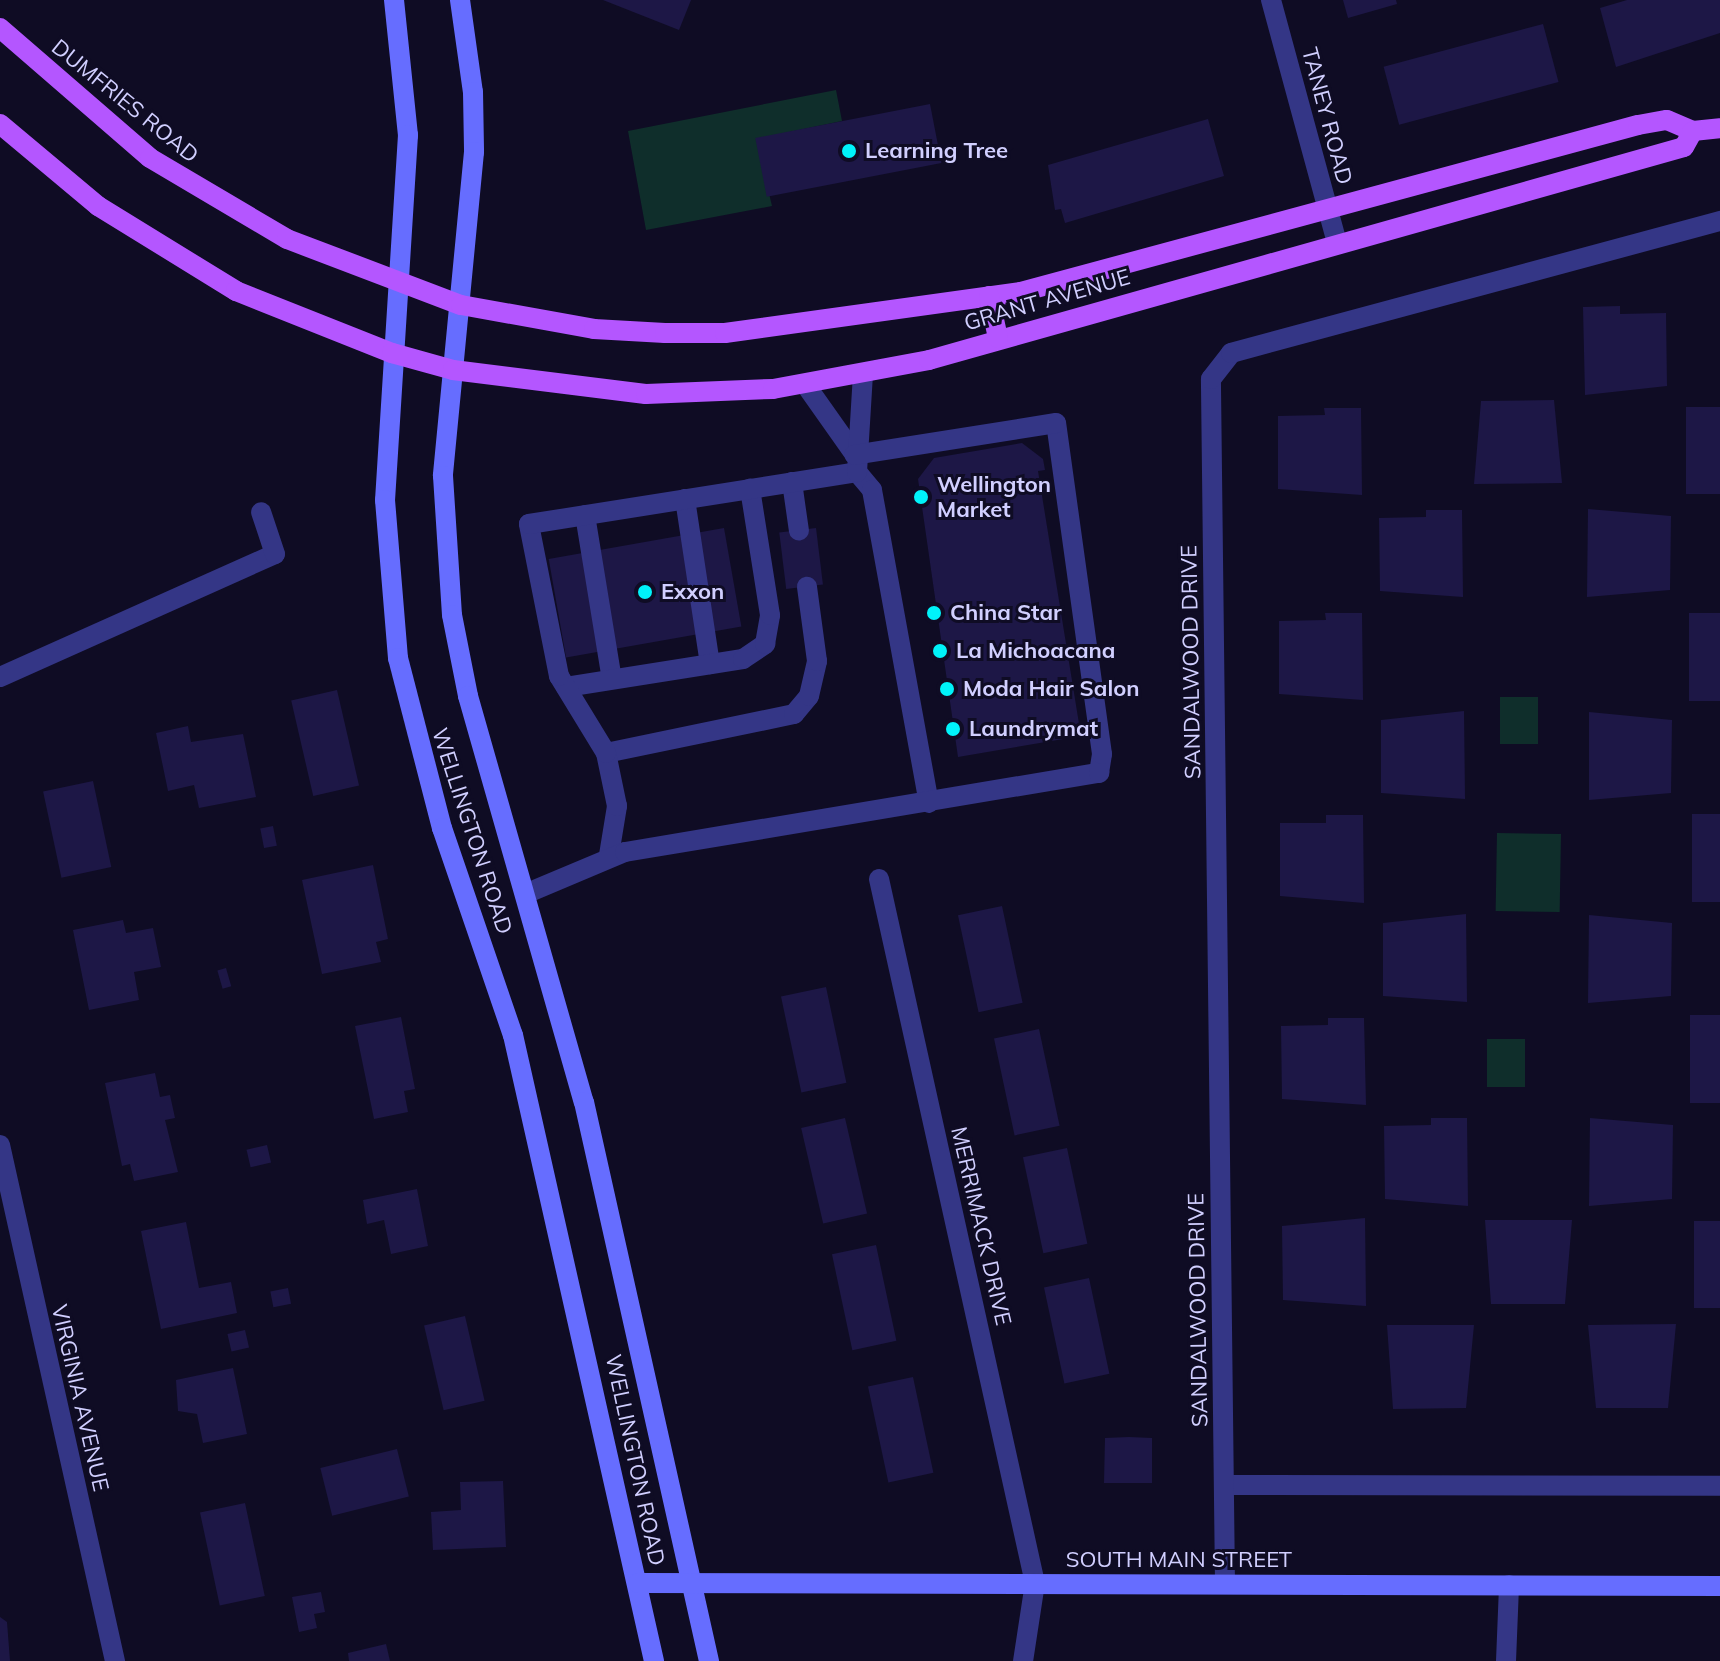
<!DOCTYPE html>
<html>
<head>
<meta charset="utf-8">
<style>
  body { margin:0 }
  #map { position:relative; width:1720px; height:1661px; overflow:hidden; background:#0f0c24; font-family:Mulish,sans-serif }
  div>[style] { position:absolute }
  .green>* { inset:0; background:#0f2e2b; transform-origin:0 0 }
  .building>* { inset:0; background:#1d1746; transform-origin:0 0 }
  .lane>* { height:20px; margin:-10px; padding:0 10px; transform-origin:10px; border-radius:10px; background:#343686 }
  .street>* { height:20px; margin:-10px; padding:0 10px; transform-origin:10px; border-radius:10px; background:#343686 }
  .secondary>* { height:20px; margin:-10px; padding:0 10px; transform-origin:10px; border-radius:10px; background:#666dff }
  .primary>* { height:20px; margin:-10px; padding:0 10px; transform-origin:10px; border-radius:10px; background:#b456ff }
  .dots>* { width:22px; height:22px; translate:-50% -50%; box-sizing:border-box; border:4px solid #0f0c24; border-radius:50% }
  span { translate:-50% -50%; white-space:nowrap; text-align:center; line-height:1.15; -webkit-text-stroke:6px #0f0c24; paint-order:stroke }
  .street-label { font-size:22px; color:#d1cfff }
  .poi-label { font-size:22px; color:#d1cfff; font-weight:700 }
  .left { translate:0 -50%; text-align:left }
</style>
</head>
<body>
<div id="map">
  <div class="green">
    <div style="clip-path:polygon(836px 90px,842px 121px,756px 139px,772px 206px,646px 230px,628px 131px)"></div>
    <div style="left:1500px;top:697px;width:38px;height:47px"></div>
    <div style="left:1497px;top:833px;width:64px;height:78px;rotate:1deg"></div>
    <div style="left:1487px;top:1039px;width:38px;height:48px"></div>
  </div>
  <div class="building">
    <div style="clip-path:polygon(603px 0,691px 0,679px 30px)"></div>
    <div style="clip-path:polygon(1343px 0,1396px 0,1397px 4px,1348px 18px)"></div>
    <div style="clip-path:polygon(1627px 0,1720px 0,1720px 33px,1616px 67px,1600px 8px)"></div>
    <div style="left:1543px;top:24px;width:60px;height:165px;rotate:75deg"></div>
    <div style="left:930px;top:104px;width:60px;height:178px;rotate:79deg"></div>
    <div style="clip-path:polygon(1208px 119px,1224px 176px,1065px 223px,1061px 209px,1055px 210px,1048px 165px)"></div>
    <div style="clip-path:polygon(1620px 306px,1620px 314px,1666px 313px,1667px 386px,1585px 395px,1583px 307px)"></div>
    <div style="clip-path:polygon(1554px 400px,1562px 483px,1474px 484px,1481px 401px)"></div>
    <div style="left:1720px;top:407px;width:87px;height:34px;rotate:90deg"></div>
    <div style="clip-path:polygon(1324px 408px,1361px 408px,1362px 495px,1278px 489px,1278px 416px,1325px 415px)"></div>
    <div style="clip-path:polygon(1022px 443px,1043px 459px,1045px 470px,1038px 471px,1081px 736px,958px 757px,918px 479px,934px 458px)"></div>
    <div style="clip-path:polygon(1588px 509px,1671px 516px,1670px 590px,1587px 597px)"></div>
    <div style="clip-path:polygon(1426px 510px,1462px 510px,1463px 597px,1380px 591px,1379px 518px,1426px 517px)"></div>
    <div style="left:724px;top:528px;width:100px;height:178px;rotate:80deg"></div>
    <div style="left:816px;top:528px;width:57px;height:37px;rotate:83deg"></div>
    <div style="clip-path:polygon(1325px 613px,1362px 613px,1363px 700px,1279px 694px,1279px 621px,1326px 620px)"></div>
    <div style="left:1720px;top:613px;width:88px;height:31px;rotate:90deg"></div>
    <div style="left:337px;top:690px;width:98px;height:47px;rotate:77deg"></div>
    <div style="clip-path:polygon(1464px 711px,1465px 799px,1381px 793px,1381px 720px)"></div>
    <div style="clip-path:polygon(1589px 712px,1672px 720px,1671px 793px,1589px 800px)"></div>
    <div style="clip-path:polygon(188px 726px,191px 742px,243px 734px,256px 797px,199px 808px,194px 785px,168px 791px,156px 733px)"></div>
    <div style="left:93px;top:781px;width:88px;height:51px;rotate:78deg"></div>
    <div style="left:1692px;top:814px;width:28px;height:88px"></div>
    <div style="clip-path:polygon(1326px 815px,1363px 815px,1364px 903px,1280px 896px,1280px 823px,1326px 823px)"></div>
    <div style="left:273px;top:826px;width:20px;height:13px;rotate:79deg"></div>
    <div style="clip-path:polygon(373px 865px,388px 939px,376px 942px,381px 962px,322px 974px,302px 880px)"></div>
    <div style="left:1002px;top:906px;width:99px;height:45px;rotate:78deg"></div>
    <div style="clip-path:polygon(1466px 914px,1467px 1002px,1383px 996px,1383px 923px)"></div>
    <div style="clip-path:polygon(1589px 915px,1672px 923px,1671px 996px,1588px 1003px)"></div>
    <div style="clip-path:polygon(123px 920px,126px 933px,153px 928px,161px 967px,134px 972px,139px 1000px,89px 1010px,73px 930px)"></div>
    <div style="left:226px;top:968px;width:19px;height:9px;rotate:74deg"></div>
    <div style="left:826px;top:987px;width:98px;height:46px;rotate:78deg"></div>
    <div style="left:1690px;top:1015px;width:30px;height:88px"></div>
    <div style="clip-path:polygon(401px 1017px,415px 1089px,404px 1091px,408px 1112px,374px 1119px,355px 1026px)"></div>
    <div style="clip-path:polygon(1328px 1018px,1364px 1018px,1366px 1105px,1282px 1099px,1281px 1026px,1328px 1025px)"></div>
    <div style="left:1039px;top:1029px;width:99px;height:46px;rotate:78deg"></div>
    <div style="clip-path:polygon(155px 1073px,160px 1097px,170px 1095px,175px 1118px,165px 1120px,178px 1172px,134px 1181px,130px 1164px,122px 1166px,105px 1083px)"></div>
    <div style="left:845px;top:1118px;width:98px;height:45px;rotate:77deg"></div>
    <div style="clip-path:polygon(1431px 1118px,1467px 1118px,1468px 1206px,1385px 1199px,1384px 1126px,1431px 1125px)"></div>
    <div style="clip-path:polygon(1590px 1118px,1673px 1125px,1672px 1199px,1589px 1206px)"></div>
    <div style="left:267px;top:1145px;width:18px;height:21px;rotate:77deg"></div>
    <div style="left:1067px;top:1148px;width:98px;height:45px;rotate:78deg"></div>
    <div style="clip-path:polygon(417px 1189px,428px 1246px,391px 1254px,384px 1220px,367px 1224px,363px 1200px)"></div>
    <div style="clip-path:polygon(1365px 1218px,1366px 1306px,1283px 1300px,1282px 1226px)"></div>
    <div style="clip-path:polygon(1485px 1220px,1572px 1220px,1565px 1304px,1491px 1304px)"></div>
    <div style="left:1694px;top:1221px;width:26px;height:87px"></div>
    <div style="clip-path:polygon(186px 1222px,199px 1288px,231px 1282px,237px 1313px,161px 1329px,141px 1231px)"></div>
    <div style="left:876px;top:1245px;width:98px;height:45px;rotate:78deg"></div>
    <div style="left:1089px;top:1278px;width:98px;height:46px;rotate:78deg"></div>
    <div style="left:288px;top:1288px;width:16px;height:18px;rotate:79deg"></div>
    <div style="left:465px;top:1316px;width:87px;height:42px;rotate:77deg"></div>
    <div style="clip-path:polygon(1676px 1324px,1668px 1408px,1596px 1408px,1588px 1325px)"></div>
    <div style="clip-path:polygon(1387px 1325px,1474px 1325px,1466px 1408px,1393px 1409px)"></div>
    <div style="left:245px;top:1330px;width:18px;height:18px;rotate:77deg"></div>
    <div style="clip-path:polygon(233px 1368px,247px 1434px,203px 1443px,197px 1414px,178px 1411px,176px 1380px)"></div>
    <div style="left:913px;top:1377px;width:98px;height:46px;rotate:78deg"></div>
    <div style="clip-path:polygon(1129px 1437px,1152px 1438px,1152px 1483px,1104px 1483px,1105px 1438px)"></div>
    <div style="left:397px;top:1449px;width:49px;height:79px;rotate:76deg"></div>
    <div style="clip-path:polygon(503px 1481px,506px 1547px,433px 1550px,431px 1512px,461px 1510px,460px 1482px)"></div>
    <div style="left:245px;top:1503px;width:95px;height:46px;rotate:78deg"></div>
    <div style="clip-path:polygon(321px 1592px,325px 1612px,314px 1614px,317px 1628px,299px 1632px,292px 1597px)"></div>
    <div style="clip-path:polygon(0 1617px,7px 1622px,10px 1661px,0 1661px)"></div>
    <div style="clip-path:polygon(386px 1644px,390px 1661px,349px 1661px,348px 1653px)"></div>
  </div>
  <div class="lane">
    <div style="left:805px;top:384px;width:87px;rotate:54.8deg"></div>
    <div style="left:857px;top:472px;width:23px;rotate:50deg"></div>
    <div style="left:872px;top:490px;width:318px;rotate:79.7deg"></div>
    <div style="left:792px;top:482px;width:49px;rotate:81.9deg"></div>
    <div style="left:685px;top:499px;width:167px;rotate:81.4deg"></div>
    <div style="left:585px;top:515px;width:166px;rotate:80.7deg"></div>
    <div style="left:566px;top:687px;width:179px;rotate:-9deg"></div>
    <div style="left:743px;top:659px;width:27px;rotate:-34deg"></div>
    <div style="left:765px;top:644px;width:29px;rotate:-80deg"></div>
    <div style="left:770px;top:615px;width:128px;rotate:-99deg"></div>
    <div style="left:606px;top:753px;width:192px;rotate:-11.7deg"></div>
    <div style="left:794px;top:714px;width:23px;rotate:-50deg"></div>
    <div style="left:809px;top:696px;width:36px;rotate:-77deg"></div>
    <div style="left:817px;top:661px;width:75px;rotate:-97.7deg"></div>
    <div style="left:609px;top:855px;width:50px;rotate:-80.7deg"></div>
    <div style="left:617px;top:806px;width:54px;rotate:-101.7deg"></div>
    <div style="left:606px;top:753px;width:90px;rotate:-121.4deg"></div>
    <div style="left:559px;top:676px;width:155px;rotate:-101.2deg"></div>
    <div style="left:529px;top:524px;width:332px;rotate:-9deg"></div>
    <div style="left:857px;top:472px;width:99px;rotate:-86.5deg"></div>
    <div style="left:525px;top:894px;width:108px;rotate:-22.8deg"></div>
    <div style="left:625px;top:852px;width:481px;rotate:-9.5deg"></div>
    <div style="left:1099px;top:773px;width:19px;rotate:-81deg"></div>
    <div style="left:1102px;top:754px;width:334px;rotate:-97.9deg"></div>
    <div style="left:1056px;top:423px;width:204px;rotate:171deg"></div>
  </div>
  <div class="street">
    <div style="left:1271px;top:0;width:252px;rotate:74.8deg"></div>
    <div style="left:0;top:677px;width:301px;rotate:-24.1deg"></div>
    <div style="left:275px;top:554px;width:44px;rotate:-108.4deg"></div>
    <div style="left:879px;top:879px;width:721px;rotate:77.51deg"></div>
    <div style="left:1035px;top:1583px;width:79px;rotate:98.7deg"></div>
    <div style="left:0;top:1145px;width:529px;rotate:77.44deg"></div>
    <div style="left:1224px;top:1485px;width:496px;rotate:0.1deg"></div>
    <div style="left:1225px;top:1584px;width:1205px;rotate:-90.67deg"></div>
    <div style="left:1211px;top:379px;width:33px;rotate:-52deg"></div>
    <div style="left:1231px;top:353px;width:507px;rotate:-15.11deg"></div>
    <div style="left:1506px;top:1661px;width:76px;rotate:-87.7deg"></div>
  </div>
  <div class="secondary">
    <div style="left:394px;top:0;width:136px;rotate:84.1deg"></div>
    <div style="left:408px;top:135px;width:366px;rotate:93.6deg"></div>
    <div style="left:385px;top:500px;width:159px;rotate:85.3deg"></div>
    <div style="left:398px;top:658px;width:176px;rotate:75.5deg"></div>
    <div style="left:442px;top:828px;width:219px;rotate:71.1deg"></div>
    <div style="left:513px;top:1035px;width:642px;rotate:77.31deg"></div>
    <div style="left:460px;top:0;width:93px;rotate:82deg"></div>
    <div style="left:473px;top:92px;width:60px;rotate:89deg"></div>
    <div style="left:474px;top:152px;width:325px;rotate:95.5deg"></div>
    <div style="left:443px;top:476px;width:139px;rotate:86.3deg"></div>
    <div style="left:452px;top:615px;width:83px;rotate:78.8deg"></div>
    <div style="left:468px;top:696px;width:422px;rotate:74.1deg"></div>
    <div style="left:584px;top:1102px;width:573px;rotate:77.4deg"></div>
    <div style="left:638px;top:1583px;width:1082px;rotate:0.16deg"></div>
  </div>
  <div class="primary">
    <div style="left:0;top:28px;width:198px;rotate:40.9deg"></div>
    <div style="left:150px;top:158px;width:159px;rotate:30.6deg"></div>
    <div style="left:287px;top:239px;width:186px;rotate:20.8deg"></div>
    <div style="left:461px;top:305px;width:135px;rotate:10.2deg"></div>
    <div style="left:594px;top:329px;width:71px;rotate:3.2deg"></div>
    <div style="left:665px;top:333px;width:60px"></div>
    <div style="left:725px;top:333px;width:299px;rotate:-7.9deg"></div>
    <div style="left:1021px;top:292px;width:639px;rotate:-15.15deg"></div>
    <div style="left:1638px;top:125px;width:29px;rotate:-10deg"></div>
    <div style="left:1667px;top:120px;width:28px;rotate:23deg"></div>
    <div style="left:1693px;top:131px;width:27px;rotate:-6deg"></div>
    <div style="left:0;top:124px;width:128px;rotate:39.9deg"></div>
    <div style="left:98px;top:206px;width:162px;rotate:31.6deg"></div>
    <div style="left:236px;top:291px;width:168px;rotate:21.7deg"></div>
    <div style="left:392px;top:353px;width:63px;rotate:15.6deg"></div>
    <div style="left:453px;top:370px;width:194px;rotate:7.1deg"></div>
    <div style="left:646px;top:394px;width:127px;rotate:-2.3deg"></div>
    <div style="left:773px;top:389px;width:159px;rotate:-10.5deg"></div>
    <div style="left:929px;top:360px;width:784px;rotate:-15.75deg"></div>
    <div style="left:1684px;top:147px;width:18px;rotate:-61deg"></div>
    <div style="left:989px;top:296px;width:43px;rotate:77.9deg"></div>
  </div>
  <div class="dots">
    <div style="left:849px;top:151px;background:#00f3fa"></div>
    <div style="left:921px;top:497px;background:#00f3fa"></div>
    <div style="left:645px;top:592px;background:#00f3fa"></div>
    <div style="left:934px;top:613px;background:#00f3fa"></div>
    <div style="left:940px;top:651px;background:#00f3fa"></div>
    <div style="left:947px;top:689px;background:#00f3fa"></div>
    <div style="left:953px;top:729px;background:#00f3fa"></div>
  </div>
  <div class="street-label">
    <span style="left:125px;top:101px;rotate:39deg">DUMFRIES ROAD</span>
    <span style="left:1327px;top:116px;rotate:75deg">TANEY ROAD</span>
    <span style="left:1047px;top:300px;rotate:-16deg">GRANT AVENUE</span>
    <span style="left:1191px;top:662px;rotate:-91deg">SANDALWOOD DRIVE</span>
    <span style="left:472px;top:831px;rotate:72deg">WELLINGTON ROAD</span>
    <span style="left:981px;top:1226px;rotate:77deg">MERRIMACK DRIVE</span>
    <span style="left:1198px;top:1310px;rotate:-91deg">SANDALWOOD DRIVE</span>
    <span style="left:80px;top:1398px;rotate:77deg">VIRGINIA AVENUE</span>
    <span style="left:635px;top:1460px;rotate:78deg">WELLINGTON ROAD</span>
    <span style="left:1179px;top:1560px">SOUTH MAIN STREET</span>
  </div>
  <div class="poi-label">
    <span class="left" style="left:865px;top:151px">Learning Tree</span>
    <span class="left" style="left:937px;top:497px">Wellington<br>Market</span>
    <span class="left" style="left:661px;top:592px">Exxon</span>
    <span class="left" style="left:950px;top:613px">China Star</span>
    <span class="left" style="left:956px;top:651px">La Michoacana</span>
    <span class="left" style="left:963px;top:689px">Moda Hair Salon</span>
    <span class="left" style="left:969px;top:729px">Laundrymat</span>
  </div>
</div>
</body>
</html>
